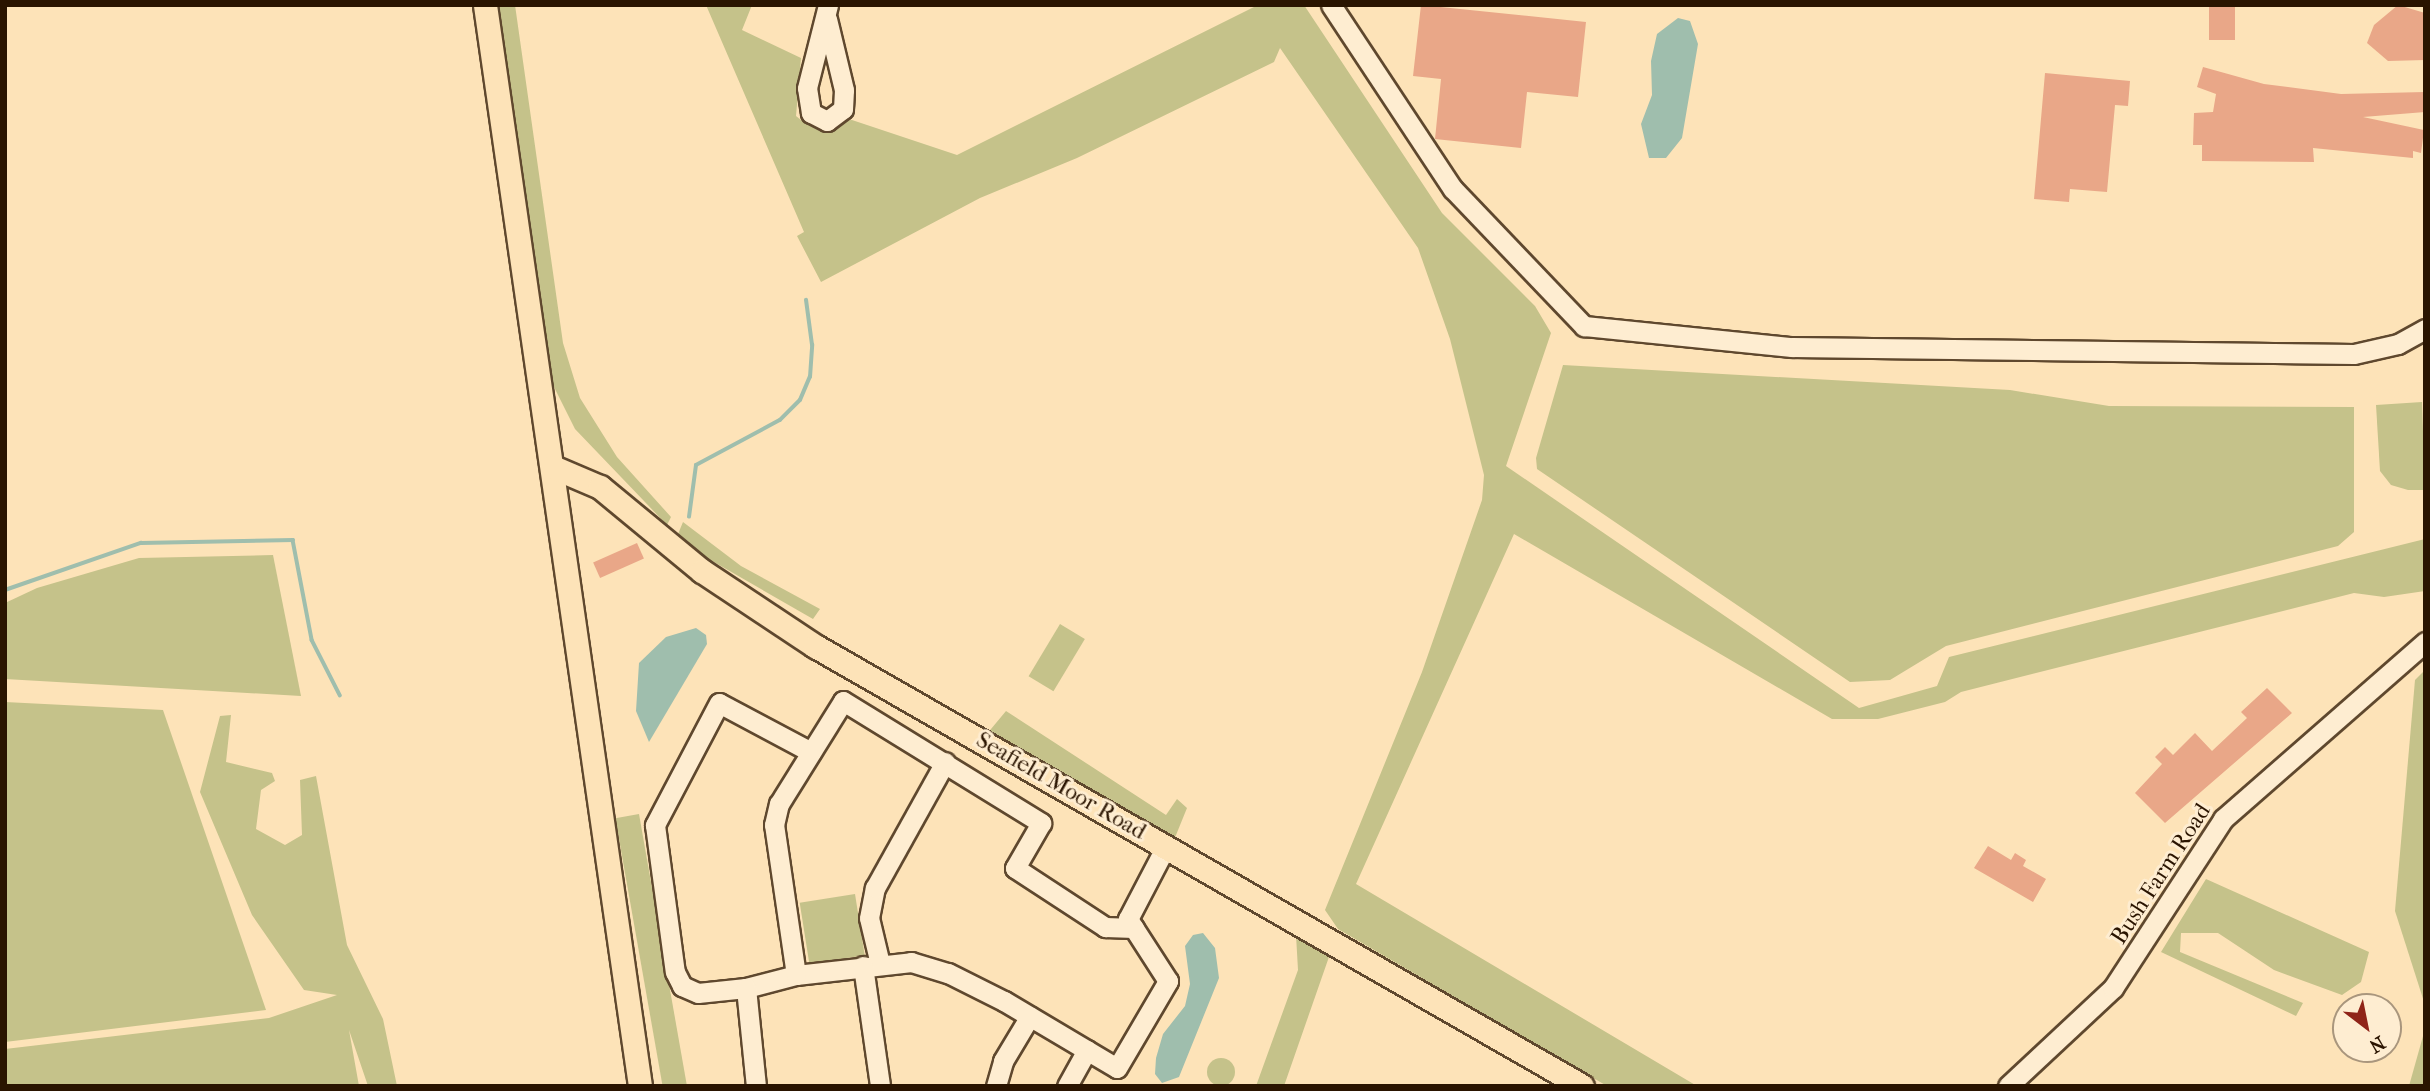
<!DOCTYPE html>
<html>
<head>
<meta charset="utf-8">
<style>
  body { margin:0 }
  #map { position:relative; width:2430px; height:1091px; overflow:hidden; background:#fde3b8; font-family:"IM FELL French Canon",serif }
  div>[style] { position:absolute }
  .green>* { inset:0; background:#c5c28a; transform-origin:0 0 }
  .round { border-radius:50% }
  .water>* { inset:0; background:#9fbead }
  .stream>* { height:3.5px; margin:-1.75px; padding:0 1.75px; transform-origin:1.75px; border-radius:1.75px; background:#9fbead }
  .building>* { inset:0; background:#e9a788; transform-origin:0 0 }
  .roads { filter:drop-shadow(2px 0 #5f482e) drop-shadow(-2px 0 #5f482e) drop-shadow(0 2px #5f482e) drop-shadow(0 -2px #5f482e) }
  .minor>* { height:19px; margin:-9.5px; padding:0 9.5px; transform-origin:9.5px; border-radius:9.5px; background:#feedd1 }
  .major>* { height:23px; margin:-11.5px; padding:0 11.5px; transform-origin:11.5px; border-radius:11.5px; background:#fde3b8 }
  span { translate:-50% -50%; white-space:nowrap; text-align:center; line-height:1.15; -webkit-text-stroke:6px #feedd1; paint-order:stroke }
  .street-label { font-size:23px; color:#2a1400 }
  .frame { position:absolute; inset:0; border:7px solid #2a1400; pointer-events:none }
  .north { position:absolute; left:2332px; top:993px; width:70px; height:70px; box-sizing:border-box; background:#feedd1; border:2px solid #a9967d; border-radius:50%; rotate:148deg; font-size:19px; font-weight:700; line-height:28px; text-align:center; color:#2a1400 }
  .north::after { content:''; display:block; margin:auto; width:24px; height:32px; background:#8f2418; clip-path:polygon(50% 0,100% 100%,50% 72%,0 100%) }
</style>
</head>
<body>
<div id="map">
  <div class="green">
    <div style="clip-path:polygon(497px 5px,515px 5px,563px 343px,580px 398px,617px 457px,671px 517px,667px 525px,575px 429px,553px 385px,538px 325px)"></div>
    <div style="clip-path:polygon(706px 5px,752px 5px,742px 30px,801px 58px,796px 116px,806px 124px,852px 120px,957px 155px,1258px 5px,1304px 5px,1442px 213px,1535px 306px,1551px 333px,1506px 466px,1859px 708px,1937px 686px,1949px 657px,2425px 539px,2425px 591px,2384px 597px,2354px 593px,1961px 692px,1945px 702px,1878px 719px,1832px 719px,1514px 534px,1356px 884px,1697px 1086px,1607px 1086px,1338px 929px,1325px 910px,1422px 672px,1482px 500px,1484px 475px,1450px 339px,1418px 248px,1280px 48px,1274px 62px,1077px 158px,980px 198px,821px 282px,797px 236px,804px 232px)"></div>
    <div style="clip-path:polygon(1563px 365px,2010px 390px,2109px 406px,2354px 407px,2354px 532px,2338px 546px,1946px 646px,1890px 680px,1850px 682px,1537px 469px,1536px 458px)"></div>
    <div style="clip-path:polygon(2422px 402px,2425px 490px,2408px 490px,2391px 485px,2380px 471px,2376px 405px)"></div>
    <div style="clip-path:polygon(683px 522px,741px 566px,820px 609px,813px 619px,707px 558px,678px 534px)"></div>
    <div style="clip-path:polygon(273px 555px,301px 696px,5px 679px,5px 603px,37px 588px,139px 558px)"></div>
    <div style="left:1060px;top:624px;width:29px;height:61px;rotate:31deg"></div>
    <div style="clip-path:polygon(2425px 670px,2425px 1005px,2395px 911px,2415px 680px)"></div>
    <div style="clip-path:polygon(5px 702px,163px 710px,266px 1010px,5px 1042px)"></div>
    <div style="clip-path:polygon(1006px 711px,1166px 815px,1177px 799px,1187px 808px,1174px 840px,986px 735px)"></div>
    <div style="clip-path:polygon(231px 715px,226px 762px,272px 773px,275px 781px,261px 790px,256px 829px,285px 845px,302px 835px,300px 780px,316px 776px,347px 945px,383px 1019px,397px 1086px,368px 1086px,349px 1030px,359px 1086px,5px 1086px,5px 1049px,269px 1018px,337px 995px,304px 990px,252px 915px,200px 792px,220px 716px)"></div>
    <div style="left:639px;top:814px;width:276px;height:24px;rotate:80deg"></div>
    <div style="clip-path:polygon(2206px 879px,2369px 952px,2361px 982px,2342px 995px,2274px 970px,2218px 933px,2181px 933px,2180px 952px,2303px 1003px,2296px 1016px,2161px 952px)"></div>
    <div style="left:855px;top:894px;width:62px;height:56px;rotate:81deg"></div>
    <div style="clip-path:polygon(1296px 935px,1330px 954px,1284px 1086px,1256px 1086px,1298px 970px)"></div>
    <div style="clip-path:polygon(2425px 1029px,2425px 1086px,2409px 1086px)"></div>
    <div class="round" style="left:1207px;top:1058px;width:28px;height:28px"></div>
  </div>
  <div class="water">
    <div style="clip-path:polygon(1678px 18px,1690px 21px,1698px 44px,1682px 138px,1666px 158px,1649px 158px,1641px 124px,1652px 95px,1651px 61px,1657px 34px)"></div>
    <div style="clip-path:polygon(696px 628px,706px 635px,707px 644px,649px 742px,636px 711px,639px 663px,666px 637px)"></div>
    <div style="clip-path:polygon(1203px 933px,1215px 948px,1219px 978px,1179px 1077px,1162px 1083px,1155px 1074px,1156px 1058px,1163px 1034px,1185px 1006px,1190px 984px,1185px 946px,1193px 935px)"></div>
  </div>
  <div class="stream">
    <div style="left:689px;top:517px;width:52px;rotate:-82.3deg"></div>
    <div style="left:696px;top:465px;width:95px;rotate:-28.2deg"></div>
    <div style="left:780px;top:420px;width:28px;rotate:-45deg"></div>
    <div style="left:800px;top:400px;width:25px;rotate:-67deg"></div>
    <div style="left:810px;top:377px;width:32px;rotate:-86deg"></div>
    <div style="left:812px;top:345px;width:45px;rotate:-97.6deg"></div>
    <div style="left:5px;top:590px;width:144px;rotate:-19.1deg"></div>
    <div style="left:141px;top:543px;width:152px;rotate:-1.1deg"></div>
    <div style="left:293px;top:540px;width:102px;rotate:79.2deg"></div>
    <div style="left:312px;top:640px;width:62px;rotate:63deg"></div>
  </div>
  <div class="building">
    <div style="clip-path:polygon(1421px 5px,1586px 22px,1578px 97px,1527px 92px,1521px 148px,1435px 139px,1441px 79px,1413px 76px)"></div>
    <div style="left:2209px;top:5px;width:26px;height:35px"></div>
    <div style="clip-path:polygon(2398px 5px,2425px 13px,2425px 60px,2388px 61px,2367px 43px,2374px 25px)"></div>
    <div style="clip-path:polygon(2203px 67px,2264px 84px,2341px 94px,2425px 92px,2425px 112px,2363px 117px,2424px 130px,2421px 153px,2413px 151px,2413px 158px,2313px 148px,2314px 162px,2202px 161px,2202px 145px,2193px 145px,2194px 113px,2213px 112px,2216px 94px,2197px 87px)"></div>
    <div style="clip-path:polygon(2045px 73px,2130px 81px,2128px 106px,2115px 105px,2107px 192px,2070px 189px,2069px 202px,2034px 199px)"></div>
    <div style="left:637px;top:543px;width:17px;height:48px;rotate:66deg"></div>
    <div style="clip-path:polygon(2267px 688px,2292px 713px,2165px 823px,2135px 793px,2162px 764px,2155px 757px,2165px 747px,2173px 755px,2195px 733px,2212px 751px,2247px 718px,2241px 712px)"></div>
    <div style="clip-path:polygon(1988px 846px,2011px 860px,2015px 853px,2026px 860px,2023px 866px,2046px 879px,2033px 902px,1974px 868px)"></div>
  </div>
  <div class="roads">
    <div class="minor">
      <div style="left:1331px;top:5px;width:221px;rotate:56.5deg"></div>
      <div style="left:1453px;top:189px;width:190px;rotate:46.3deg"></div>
      <div style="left:1584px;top:326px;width:209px;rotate:5.8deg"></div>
      <div style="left:1792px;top:347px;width:562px;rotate:0.71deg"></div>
      <div style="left:2354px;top:354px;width:45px;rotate:-12.8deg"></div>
      <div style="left:2398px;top:344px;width:31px;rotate:-29deg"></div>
      <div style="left:827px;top:19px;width:73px;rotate:76.5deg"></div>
      <div style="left:844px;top:90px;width:19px;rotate:93deg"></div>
      <div style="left:843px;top:109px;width:20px;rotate:143deg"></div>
      <div style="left:827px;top:121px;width:18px;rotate:-153deg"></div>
      <div style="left:811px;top:113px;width:25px;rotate:-99deg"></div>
      <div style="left:807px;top:88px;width:86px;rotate:-75.8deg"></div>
      <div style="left:811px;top:752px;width:104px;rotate:-152deg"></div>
      <div style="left:719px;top:703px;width:138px;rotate:117.7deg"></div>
      <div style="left:655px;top:825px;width:148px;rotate:82.3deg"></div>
      <div style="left:675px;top:972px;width:16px;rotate:63deg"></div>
      <div style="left:682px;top:986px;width:17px;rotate:24deg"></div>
      <div style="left:698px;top:993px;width:48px;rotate:-5.9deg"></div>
      <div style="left:746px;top:988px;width:52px;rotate:-14.6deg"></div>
      <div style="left:796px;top:975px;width:116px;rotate:-6.4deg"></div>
      <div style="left:911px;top:962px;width:39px;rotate:17deg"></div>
      <div style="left:948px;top:973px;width:63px;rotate:26.6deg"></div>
      <div style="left:1004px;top:1001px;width:131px;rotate:30.7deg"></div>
      <div style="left:1117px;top:1068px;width:101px;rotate:-59.6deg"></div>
      <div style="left:1168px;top:981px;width:74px;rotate:-122.8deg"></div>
      <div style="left:1128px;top:919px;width:82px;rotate:-62.5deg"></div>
      <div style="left:880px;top:964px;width:47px;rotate:-103.4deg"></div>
      <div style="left:869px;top:918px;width:31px;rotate:-79deg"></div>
      <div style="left:875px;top:888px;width:144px;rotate:-60.9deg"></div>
      <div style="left:863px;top:966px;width:121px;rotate:81.9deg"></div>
      <div style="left:796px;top:975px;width:152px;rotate:-98.3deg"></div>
      <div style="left:774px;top:825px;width:22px;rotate:-77deg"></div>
      <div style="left:779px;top:804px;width:121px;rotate:-58.1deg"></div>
      <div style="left:843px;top:701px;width:233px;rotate:31.6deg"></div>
      <div style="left:1041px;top:823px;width:52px;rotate:120deg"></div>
      <div style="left:1015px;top:868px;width:108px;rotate:33.2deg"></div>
      <div style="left:1105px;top:927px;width:29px;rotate:2deg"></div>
      <div style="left:746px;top:988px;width:99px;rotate:84.2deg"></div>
      <div style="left:996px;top:1086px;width:26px;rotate:-74deg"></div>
      <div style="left:1003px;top:1061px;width:52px;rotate:-59deg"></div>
      <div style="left:1067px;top:1086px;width:41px;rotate:-60.9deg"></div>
      <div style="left:2008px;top:1086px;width:144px;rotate:-43deg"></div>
      <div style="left:2113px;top:988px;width:202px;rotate:-56.9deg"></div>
      <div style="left:2223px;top:819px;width:269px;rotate:-41.2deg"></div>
    </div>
    <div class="major">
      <div style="left:485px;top:5px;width:1092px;rotate:81.84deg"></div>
      <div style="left:553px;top:467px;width:51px;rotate:23.1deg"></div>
      <div style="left:600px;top:487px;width:132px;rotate:39.5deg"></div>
      <div style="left:702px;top:571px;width:136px;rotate:33.6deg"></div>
      <div style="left:815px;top:646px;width:884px;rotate:29.84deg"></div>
    </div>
  </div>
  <div class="street-label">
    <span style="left:1061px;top:786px;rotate:30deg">Seafield Moor Road</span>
    <span style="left:2161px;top:874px;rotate:-57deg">Bush Farm Road</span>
  </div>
  <div class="frame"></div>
  <div class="north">N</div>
</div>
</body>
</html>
